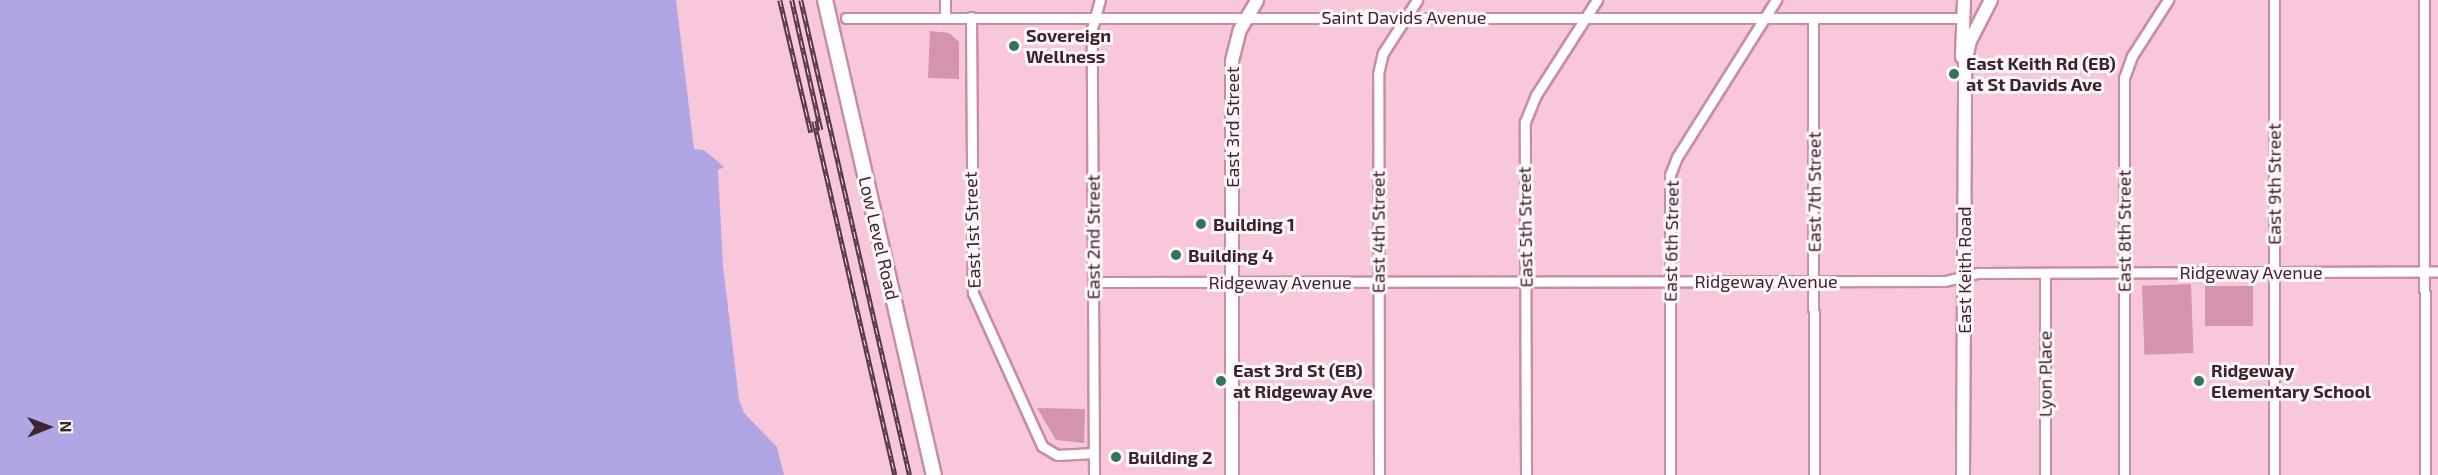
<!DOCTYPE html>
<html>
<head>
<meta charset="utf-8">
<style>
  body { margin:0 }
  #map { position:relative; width:2438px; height:475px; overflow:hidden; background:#f9c7dc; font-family:"Exo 2",sans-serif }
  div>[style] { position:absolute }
  .green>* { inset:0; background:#d494b0; transform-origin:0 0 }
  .water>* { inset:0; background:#b0a6e4 }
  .pier>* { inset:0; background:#f9c7dc }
  .roads { filter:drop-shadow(2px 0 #c78ca6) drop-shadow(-2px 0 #c78ca6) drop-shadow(0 2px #c78ca6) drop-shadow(0 -2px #c78ca6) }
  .minor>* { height:9px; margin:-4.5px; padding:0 4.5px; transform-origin:4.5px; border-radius:4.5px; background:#fff }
  .tertiary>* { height:12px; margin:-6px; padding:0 6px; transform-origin:6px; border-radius:6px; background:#fff }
  .secondary>* { height:14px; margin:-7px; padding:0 7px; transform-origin:7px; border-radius:7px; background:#fff }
  .rail>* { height:4.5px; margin-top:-2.25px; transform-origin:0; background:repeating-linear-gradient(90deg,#fdf6f9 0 7px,#543845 0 14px); box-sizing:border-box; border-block:2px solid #543845 }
  .dots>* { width:16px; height:16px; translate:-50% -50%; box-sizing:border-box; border:3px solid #fdf6f9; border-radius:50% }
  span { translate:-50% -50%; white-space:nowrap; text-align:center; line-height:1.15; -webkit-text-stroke:6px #fdf6f9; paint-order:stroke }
  .street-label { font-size:18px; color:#3c242f }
  .poi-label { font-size:18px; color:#3c242f; font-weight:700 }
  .left { translate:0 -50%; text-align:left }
  .north { position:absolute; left:18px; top:397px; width:60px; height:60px; -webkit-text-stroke:4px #fdf6f9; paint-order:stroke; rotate:89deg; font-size:16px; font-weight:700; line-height:24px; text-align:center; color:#3c242f }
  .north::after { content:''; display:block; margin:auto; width:21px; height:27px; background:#3c242f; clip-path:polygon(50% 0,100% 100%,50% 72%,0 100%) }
</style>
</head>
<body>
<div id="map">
  <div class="green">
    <div style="clip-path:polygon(930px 31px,949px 33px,959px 42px,959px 79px,928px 78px)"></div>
    <div style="left:2191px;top:284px;width:69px;height:49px;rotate:88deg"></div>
    <div style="left:2205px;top:286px;width:48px;height:40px"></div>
    <div style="clip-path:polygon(1037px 408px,1085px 409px,1084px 443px,1056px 440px)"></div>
  </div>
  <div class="water">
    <div style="clip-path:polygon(0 0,676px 0,694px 149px,704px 150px,724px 167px,729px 286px,746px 400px,777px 434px,789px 475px,0 475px)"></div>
  </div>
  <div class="pier">
    <div style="clip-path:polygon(724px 167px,731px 222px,736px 327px,748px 399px,779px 433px,792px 475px,784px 475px,777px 447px,744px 413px,739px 400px,723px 266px,718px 170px)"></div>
  </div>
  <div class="roads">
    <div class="minor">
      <div style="left:945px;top:0;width:16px;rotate:90deg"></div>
      <div style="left:2274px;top:0;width:475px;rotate:90deg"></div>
      <div style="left:2424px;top:0;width:475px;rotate:89.9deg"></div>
      <div style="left:971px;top:17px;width:276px;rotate:89.6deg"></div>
      <div style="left:973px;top:293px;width:168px;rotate:65.7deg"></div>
      <div style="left:1042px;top:446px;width:17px;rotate:31deg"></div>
      <div style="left:1057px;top:455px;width:37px;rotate:-3deg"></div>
      <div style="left:846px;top:18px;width:1115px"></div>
      <div style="left:1813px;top:18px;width:457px;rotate:89.9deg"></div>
      <div style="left:1093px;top:282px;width:852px;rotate:-0.07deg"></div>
      <div style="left:1945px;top:281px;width:34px;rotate:-14deg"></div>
      <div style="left:1978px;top:273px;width:460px;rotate:-0.2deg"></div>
      <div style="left:1094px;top:475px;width:446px;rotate:-90.3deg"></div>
      <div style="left:1092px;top:29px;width:30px;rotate:-75deg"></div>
      <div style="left:1379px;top:475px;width:401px;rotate:-90.1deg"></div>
      <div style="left:1378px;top:74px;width:22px;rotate:-77deg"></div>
      <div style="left:1383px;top:53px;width:63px;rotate:-57.3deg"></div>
      <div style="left:1526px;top:475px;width:353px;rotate:-90.2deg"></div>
      <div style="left:1525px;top:122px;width:29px;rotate:-68deg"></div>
      <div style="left:1536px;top:95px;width:113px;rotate:-57.3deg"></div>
      <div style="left:1670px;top:475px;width:300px;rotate:-90deg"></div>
      <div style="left:1670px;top:175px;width:19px;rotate:-69deg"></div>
      <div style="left:1677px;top:157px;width:186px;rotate:-57.8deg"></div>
      <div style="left:2045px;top:475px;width:202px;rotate:-90deg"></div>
      <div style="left:2124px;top:475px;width:397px;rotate:-90deg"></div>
      <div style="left:2124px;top:78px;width:23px;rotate:-70deg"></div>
      <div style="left:2132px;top:56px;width:67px;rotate:-57.3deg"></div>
    </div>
    <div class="tertiary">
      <div style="left:1962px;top:57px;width:57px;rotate:-88deg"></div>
      <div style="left:1232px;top:475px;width:414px;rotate:-90deg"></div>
      <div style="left:1232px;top:61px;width:32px;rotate:-76deg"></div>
      <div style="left:1240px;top:30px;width:34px;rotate:-60deg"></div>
      <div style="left:1963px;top:475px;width:411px;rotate:-89.7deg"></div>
      <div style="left:1965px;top:64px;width:24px;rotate:-78deg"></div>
      <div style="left:1970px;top:41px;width:46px;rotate:-62.9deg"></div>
    </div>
    <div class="secondary">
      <div style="left:825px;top:0;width:487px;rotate:77.1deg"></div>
    </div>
  </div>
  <div class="rail">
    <div style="left:780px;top:0;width:136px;rotate:76.8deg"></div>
    <div style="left:792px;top:0;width:133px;rotate:77.4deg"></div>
    <div style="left:801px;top:0;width:487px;rotate:77.1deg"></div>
    <div style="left:814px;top:121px;width:363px;rotate:77.1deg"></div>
  </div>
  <div class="dots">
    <div style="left:1014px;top:46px;background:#347360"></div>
    <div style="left:1954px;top:74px;background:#347360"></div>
    <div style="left:1201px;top:224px;background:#347360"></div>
    <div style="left:1176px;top:255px;background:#347360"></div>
    <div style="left:1221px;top:381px;background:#347360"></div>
    <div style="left:2199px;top:381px;background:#347360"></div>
    <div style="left:1116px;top:457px;background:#347360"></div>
  </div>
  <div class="street-label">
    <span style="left:1404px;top:17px">Saint Davids Avenue</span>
    <span style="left:1232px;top:127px;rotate:-90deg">East 3rd Street</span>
    <span style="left:2274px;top:184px;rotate:-90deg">East 9th Street</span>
    <span style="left:1814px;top:192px;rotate:-90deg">East 7th Street</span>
    <span style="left:1525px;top:227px;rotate:-91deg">East 5th Street</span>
    <span style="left:972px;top:230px;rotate:-92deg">East 1st Street</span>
    <span style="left:2124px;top:231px;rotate:-90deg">East 8th Street</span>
    <span style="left:1378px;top:232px;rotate:-90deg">East 4th Street</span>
    <span style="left:1093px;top:237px;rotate:-90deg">East 2nd Street</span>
    <span style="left:879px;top:238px;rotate:77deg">Low Level Road</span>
    <span style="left:1671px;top:241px;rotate:-89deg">East 6th Street</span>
    <span style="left:1964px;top:270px;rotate:-90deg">East Keith Road</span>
    <span style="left:2251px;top:272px">Ridgeway Avenue</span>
    <span style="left:1766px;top:281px">Ridgeway Avenue</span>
    <span style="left:1280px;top:282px">Ridgeway Avenue</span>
    <span style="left:2045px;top:374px;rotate:-90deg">Lyon Place</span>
  </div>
  <div class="poi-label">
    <span class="left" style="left:1026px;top:46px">Sovereign<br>Wellness</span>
    <span class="left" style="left:1966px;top:74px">East Keith Rd (EB)<br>at St Davids Ave</span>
    <span class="left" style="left:1213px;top:224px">Building 1</span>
    <span class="left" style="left:1188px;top:255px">Building 4</span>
    <span class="left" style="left:1233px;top:381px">East 3rd St (EB)<br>at Ridgeway Ave</span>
    <span class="left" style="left:2211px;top:381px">Ridgeway<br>Elementary School</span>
    <span class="left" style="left:1128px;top:457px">Building 2</span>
  </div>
  <div class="north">N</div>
</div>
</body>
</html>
